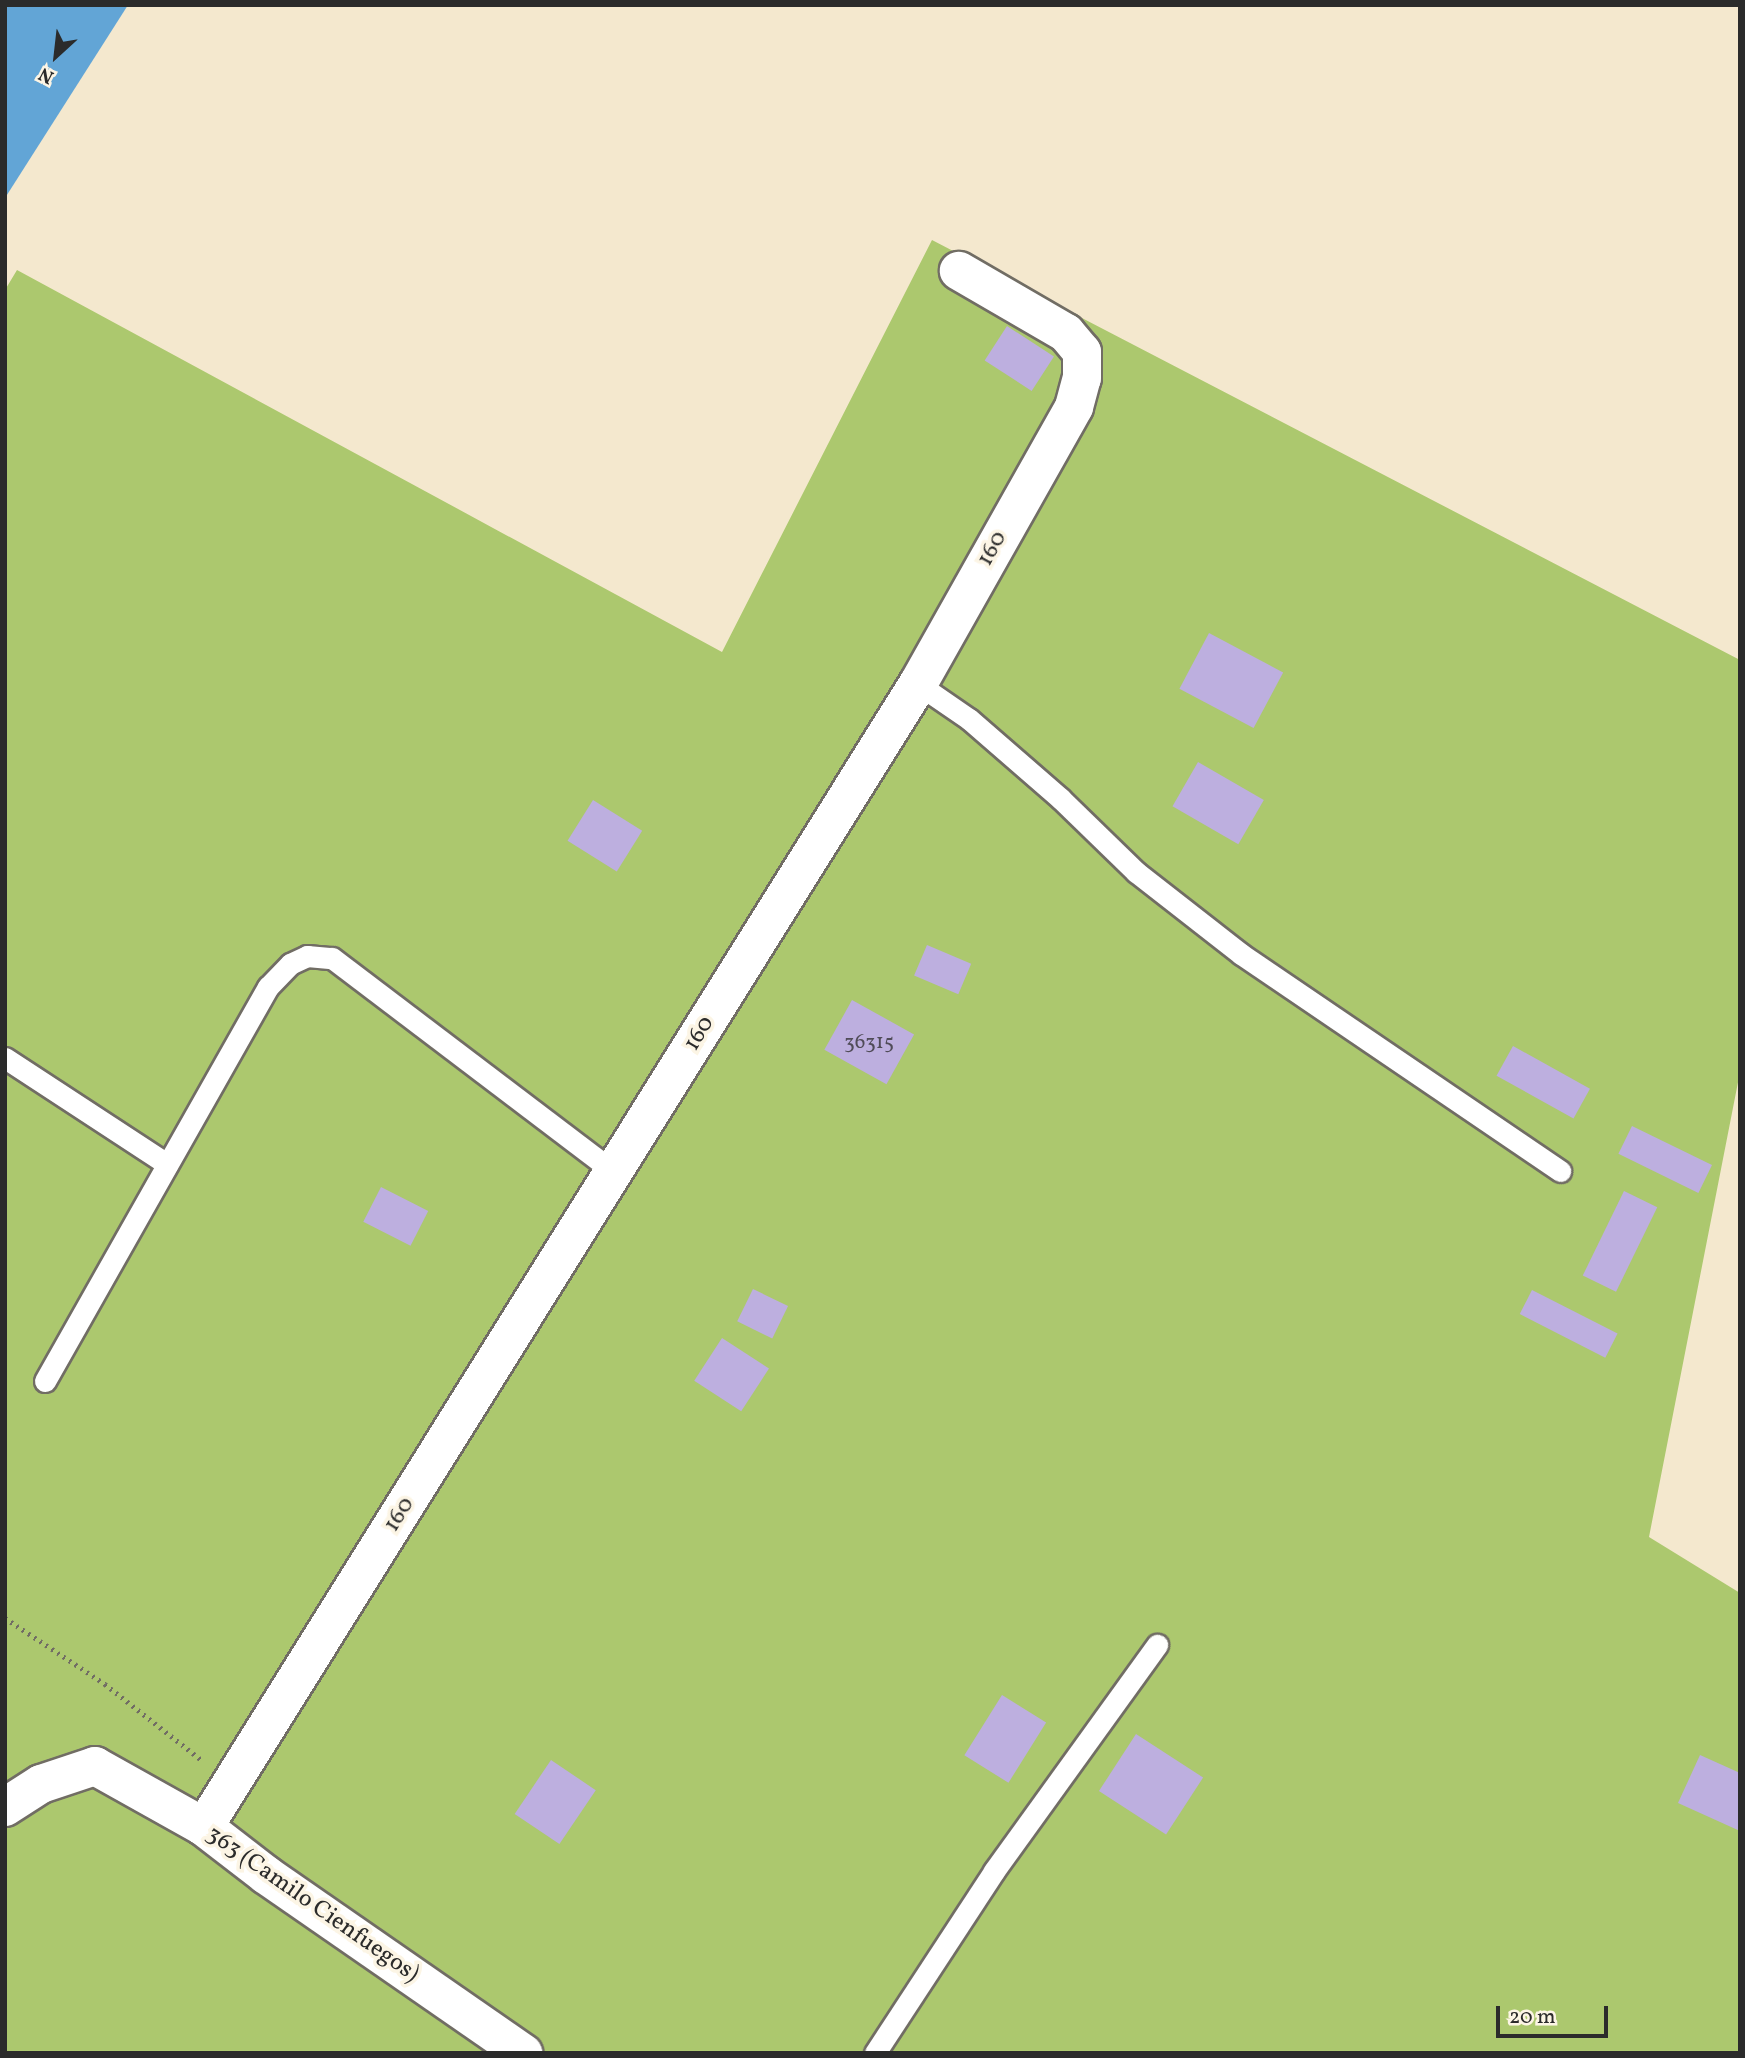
<!DOCTYPE html>
<html>
<head>
<meta charset="utf-8">
<style>
  body { margin:0 }
  #map { position:relative; width:1745px; height:2058px; overflow:hidden; background:#f4e8ce; font-family:Vollkorn,serif }
  div>[style] { position:absolute }
  .green>* { inset:0; background:#acc86e }
  .water>* { inset:0; background:#62a5d6 }
  .building>* { inset:0; background:#bdafdf; transform-origin:0 0 }
  .path>* { height:4.5px; margin-top:-2.25px; transform-origin:0; background:repeating-linear-gradient(90deg,#716d64 0 2px,transparent 0 7px) }
  .roads { filter:drop-shadow(2px 0 #716d64) drop-shadow(-2px 0 #716d64) drop-shadow(0 2px #716d64) drop-shadow(0 -2px #716d64) }
  .service>* { height:21px; margin:-10.5px; padding:0 10.5px; transform-origin:10.5px; border-radius:10.5px; background:#fff }
  .minor>* { height:38px; margin:-19px; padding:0 19px; transform-origin:19px; border-radius:19px; background:#fff }
  span { translate:-50% -50%; white-space:nowrap; text-align:center; line-height:1.15; -webkit-text-stroke:7px #fcf5e5; paint-order:stroke }
  .number-label { font-size:21px; color:#504c58 }
  .number-label span { -webkit-text-stroke-width:0 }
  .street-label { font-size:24px; color:#2b2b2b }
  .frame { position:absolute; inset:0; border:7px solid #2b2b2b; pointer-events:none }
  .north { position:absolute; left:21px; top:21px; width:70px; height:70px; -webkit-text-stroke:5px #fcf5e5; paint-order:stroke; rotate:207deg; font-size:19px; font-weight:700; line-height:28px; text-align:center; color:#2b2b2b }
  .north::after { content:''; display:block; margin:auto; width:24px; height:32px; background:#2b2b2b; clip-path:polygon(50% 0,100% 100%,50% 72%,0 100%) }
  .scale { position:absolute; left:1496px; top:2006px; width:112px; height:32px; box-sizing:border-box; border:4px solid #2b2b2b; border-top:0; padding-left:9px; font-size:21px; line-height:24px; white-space:nowrap; color:#2b2b2b; -webkit-text-stroke:5px #fcf5e5; paint-order:stroke }
</style>
</head>
<body>
<div id="map">
  <div class="green">
    <div style="clip-path:polygon(932px 240px,1740px 660px,1740px 1072px,1649px 1537px,1740px 1593px,1740px 2053px,5px 2053px,5px 290px,17px 270px,722px 652px)"></div>
  </div>
  <div class="water">
    <div style="clip-path:polygon(5px 5px,128px 5px,5px 198px)"></div>
  </div>
  <div class="building">
    <div style="left:1007px;top:326px;width:56px;height:41px;rotate:33deg"></div>
    <div style="left:1209px;top:633px;width:84px;height:63px;rotate:28deg"></div>
    <div style="left:1198px;top:762px;width:76px;height:51px;rotate:30deg"></div>
    <div style="left:593px;top:800px;width:58px;height:48px;rotate:32deg"></div>
    <div style="left:927px;top:945px;width:48px;height:33px;rotate:23deg"></div>
    <div style="left:852px;top:1000px;width:71px;height:57px;rotate:29deg"></div>
    <div style="left:1513px;top:1046px;width:88px;height:34px;rotate:29deg"></div>
    <div style="left:1632px;top:1126px;width:89px;height:31px;rotate:26deg"></div>
    <div style="left:381px;top:1187px;width:53px;height:39px;rotate:27deg"></div>
    <div style="left:1624px;top:1191px;width:37px;height:94px;rotate:26deg"></div>
    <div style="left:753px;top:1289px;width:39px;height:36px;rotate:26deg"></div>
    <div style="left:1532px;top:1290px;width:96px;height:27px;rotate:27deg"></div>
    <div style="left:722px;top:1338px;width:56px;height:51px;rotate:33deg"></div>
    <div style="left:1002px;top:1695px;width:52px;height:71px;rotate:32deg"></div>
    <div style="left:1136px;top:1734px;width:80px;height:68px;rotate:33deg"></div>
    <div style="clip-path:polygon(1700px 1755px,1740px 1773px,1740px 1831px,1678px 1803px)"></div>
    <div style="left:551px;top:1760px;width:54px;height:65px;rotate:34deg"></div>
  </div>
  <div class="path">
    <div style="left:5px;top:1618px;width:120px;rotate:33.4deg"></div>
    <div style="left:105px;top:1684px;width:125px;rotate:38.2deg"></div>
  </div>
  <div class="roads">
    <div class="service">
      <div style="left:918px;top:684px;width:62px;rotate:34.5deg"></div>
      <div style="left:969px;top:719px;width:122px;rotate:41deg"></div>
      <div style="left:1061px;top:799px;width:105px;rotate:44.2deg"></div>
      <div style="left:1136px;top:872px;width:133px;rotate:38deg"></div>
      <div style="left:1241px;top:954px;width:386px;rotate:34.2deg"></div>
      <div style="left:5px;top:1058px;width:194px;rotate:33.2deg"></div>
      <div style="left:45px;top:1381px;width:453px;rotate:-60.5deg"></div>
      <div style="left:268px;top:987px;width:32px;rotate:-46deg"></div>
      <div style="left:290px;top:964px;width:19px;rotate:-25deg"></div>
      <div style="left:307px;top:956px;width:25px;rotate:5deg"></div>
      <div style="left:332px;top:958px;width:355px;rotate:37.2deg"></div>
      <div style="left:875px;top:2053px;width:217px;rotate:-56.8deg"></div>
      <div style="left:994px;top:1871px;width:279px;rotate:-54.2deg"></div>
    </div>
    <div class="minor">
      <div style="left:5px;top:1807px;width:43px;rotate:-32.6deg"></div>
      <div style="left:41px;top:1784px;width:57px;rotate:-18.4deg"></div>
      <div style="left:95px;top:1766px;width:125px;rotate:29.2deg"></div>
      <div style="left:204px;top:1827px;width:78px;rotate:37.7deg"></div>
      <div style="left:266px;top:1875px;width:313px;rotate:34.7deg"></div>
      <div style="left:204px;top:1827px;width:1348px;rotate:-58.01deg"></div>
      <div style="left:918px;top:684px;width:318px;rotate:-60.6deg"></div>
      <div style="left:1074px;top:407px;width:30px;rotate:-75deg"></div>
      <div style="left:1082px;top:378px;width:26px;rotate:-90deg"></div>
      <div style="left:1082px;top:352px;width:25px;rotate:-130deg"></div>
      <div style="left:1066px;top:333px;width:124px;rotate:-149.9deg"></div>
    </div>
  </div>
  <div class="number-label">
    <span style="left:869px;top:1043px">36315</span>
  </div>
  <div class="street-label">
    <span style="left:993px;top:549px;rotate:-61deg">160</span>
    <span style="left:700px;top:1034px;rotate:-59deg">160</span>
    <span style="left:400px;top:1515px;rotate:-58deg">160</span>
    <span style="left:312px;top:1905px;rotate:35deg">363 (Camilo Cienfuegos)</span>
  </div>
  <div class="frame"></div>
  <div class="north">N</div>
  <div class="scale">20 m</div>
</div>
</body>
</html>
